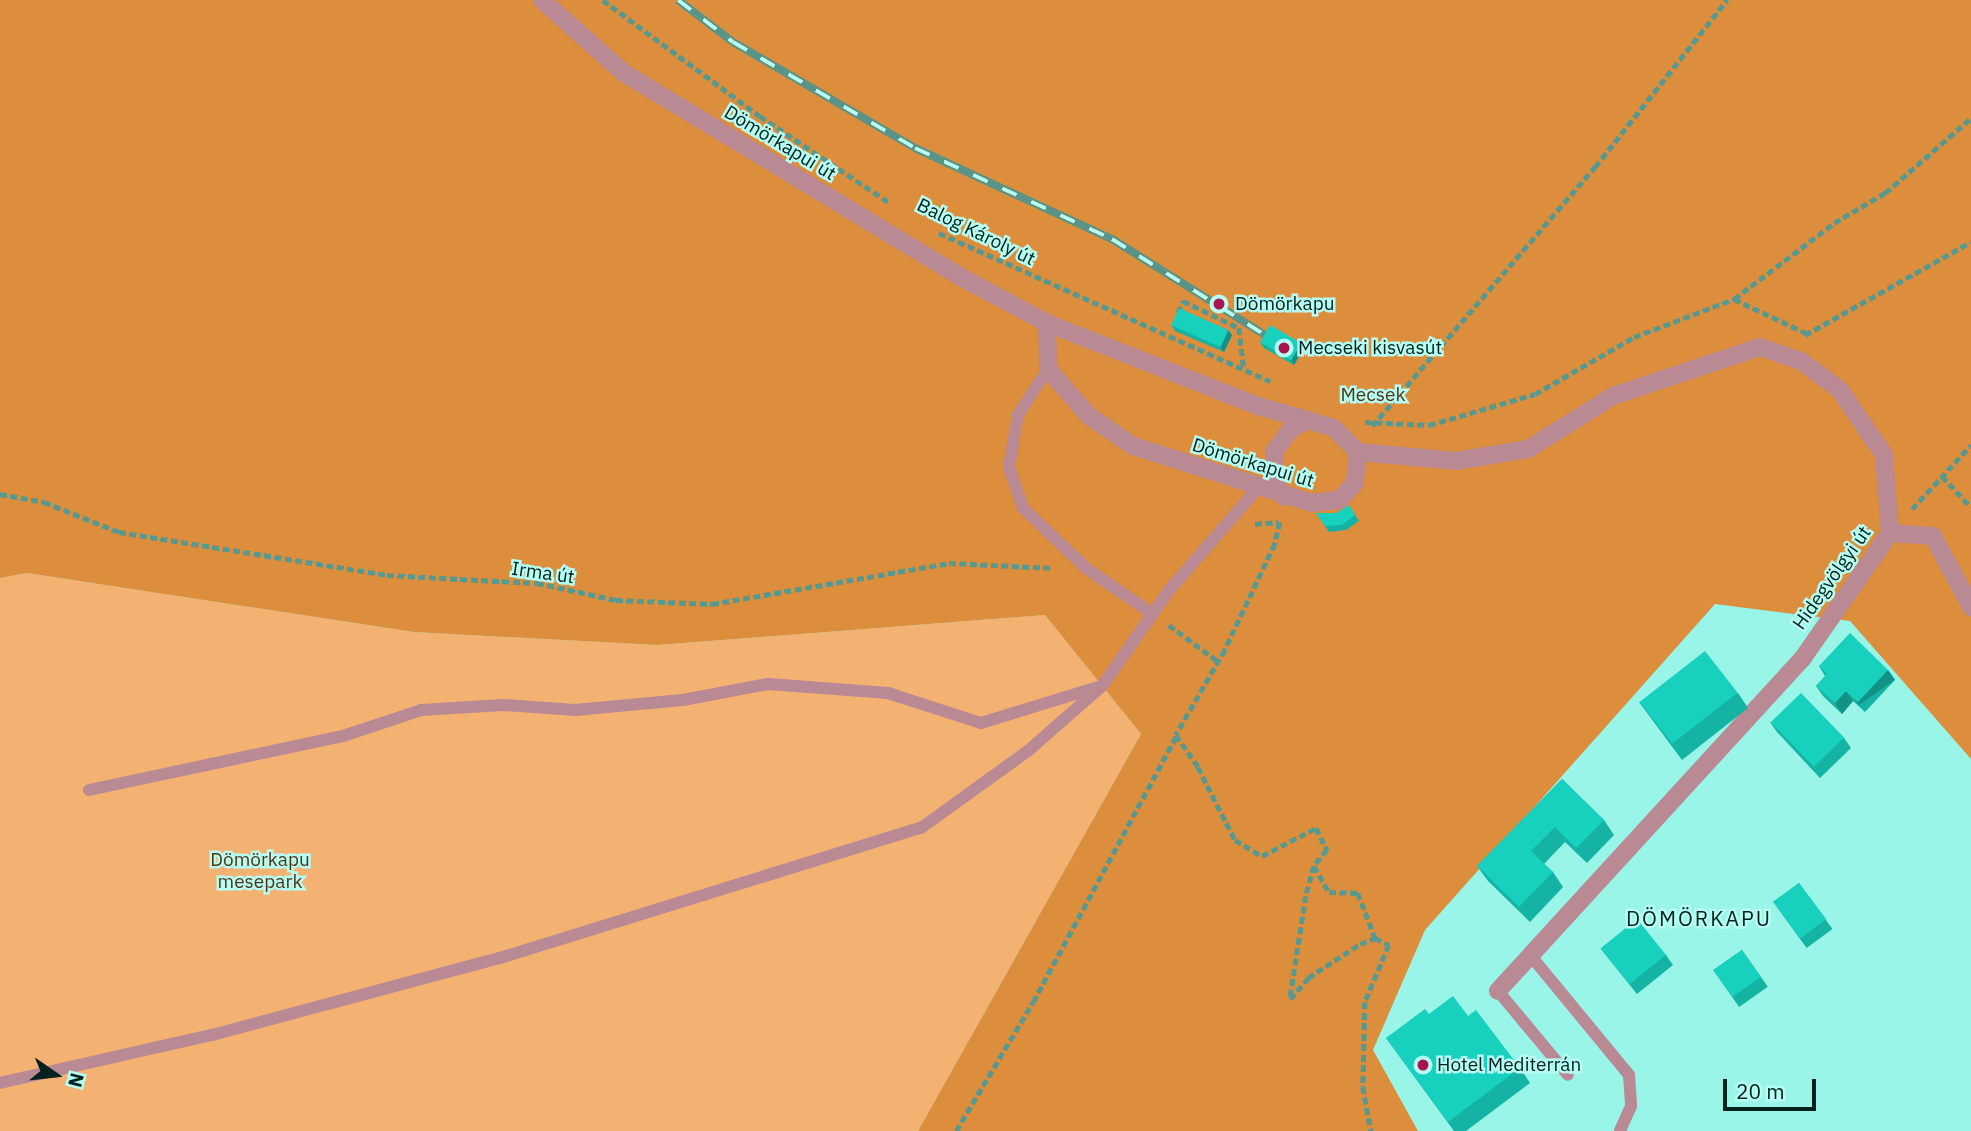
<!DOCTYPE html>
<html>
<head>
<meta charset="utf-8">
<style>
  body { margin:0 }
  #map { position:relative; width:1971px; height:1131px; overflow:hidden; background:#98f5e7; font-family:"IBM Plex Sans",sans-serif }
  div>[style] { position:absolute }
  .green>* { inset:0; background:#f4b272 }
  .forest>* { inset:0; background:#dc8e3c }
  .path>* { height:4.5px; margin-top:-2.25px; transform-origin:0; background:repeating-linear-gradient(90deg,#57988f 0 7px,transparent 0 10.5px) }
  .lane>* { height:12px; margin:-6px; padding:0 6px; transform-origin:6px; border-radius:6px; background:#b98994 }
  .street>* { height:18px; margin:-9px; padding:0 9px; transform-origin:9px; border-radius:9px; background:#b98994 }
  .rail>* { height:8px; margin-top:-4px; transform-origin:0; background:repeating-linear-gradient(90deg,#b6fef3 0 16px,#54948a 0 32px); box-sizing:border-box; border-block:2px solid #54948a }
  .wall>* { inset:0; background:#15b3a3; transform-origin:0 0 }
  .shaded-wall>* { inset:0; background:#119285; transform-origin:0 0 }
  .building>* { inset:0; background:#18d0be; transform-origin:0 0 }
  .dots>* { width:19px; height:19px; translate:-50% -50%; box-sizing:border-box; border:4px solid #b6fef3; border-radius:50% }
  span { translate:-50% -50%; white-space:nowrap; text-align:center; line-height:1.15; -webkit-text-stroke:5px #b6fef3; paint-order:stroke }
  .street-label { font-size:19px; color:#03211d }
  .poi-label { font-size:19px; color:#03211d }
  .left { translate:0 -50%; text-align:left }
  .park-label { font-size:19px; color:#543413 }
  .neighbourhood-label { font-size:21px; color:#03211d; letter-spacing:2px }
  .north { position:absolute; left:21px; top:1040px; width:70px; height:70px; -webkit-text-stroke:5px #b6fef3; paint-order:stroke; rotate:104deg; font-size:19px; font-weight:700; line-height:28px; text-align:center; color:#03211d }
  .north::after { content:''; display:block; margin:auto; width:24px; height:32px; background:#03211d; clip-path:polygon(50% 0,100% 100%,50% 72%,0 100%) }
  .scale { position:absolute; left:1723px; top:1079px; width:93px; height:32px; box-sizing:border-box; border:4px solid #03211d; border-top:0; padding-left:9px; font-size:21px; line-height:24px; white-space:nowrap; color:#03211d; -webkit-text-stroke:5px #b6fef3; paint-order:stroke }
</style>
</head>
<body>
<div id="map">
  <div class="green">
    <div style="clip-path:polygon(27px 573px,414px 632px,657px 645px,1045px 615px,1141px 734px,918px 1131px,0 1131px,0 578px)"></div>
  </div>
  <div class="forest">
    <div style="clip-path:polygon(0 0,1971px 0,1971px 759px,1850px 621px,1715px 604px,1425px 930px,1373px 1050px,1418px 1131px,918px 1131px,1141px 734px,1045px 615px,657px 645px,414px 632px,27px 573px,0 578px)"></div>
  </div>
  <div class="path">
    <div style="left:603px;top:0;width:195px;rotate:36.5deg"></div>
    <div style="left:760px;top:116px;width:156px;rotate:33.8deg"></div>
    <div style="left:939px;top:233px;width:363px;rotate:24.1deg"></div>
    <div style="left:1734px;top:299px;width:82px;rotate:25.3deg"></div>
    <div style="left:1178px;top:313px;width:13px;rotate:-67deg"></div>
    <div style="left:1183px;top:301px;width:62px;rotate:25.7deg"></div>
    <div style="left:1239px;top:328px;width:42px;rotate:83.2deg"></div>
    <div style="left:1805px;top:335px;width:190px;rotate:-29.3deg"></div>
    <div style="left:1365px;top:422px;width:64px;rotate:2.7deg"></div>
    <div style="left:1429px;top:425px;width:110px;rotate:-16.3deg"></div>
    <div style="left:1535px;top:394px;width:114px;rotate:-29.9deg"></div>
    <div style="left:1634px;top:337px;width:107px;rotate:-20.8deg"></div>
    <div style="left:1734px;top:299px;width:126px;rotate:-37.2deg"></div>
    <div style="left:1834px;top:223px;width:59px;rotate:-30.5deg"></div>
    <div style="left:1885px;top:193px;width:114px;rotate:-41.1deg"></div>
    <div style="left:1372px;top:426px;width:342px;rotate:-49.3deg"></div>
    <div style="left:1595px;top:167px;width:213px;rotate:-51.7deg"></div>
    <div style="left:1942px;top:476px;width:42px;rotate:46.9deg"></div>
    <div style="left:0;top:494px;width:45px;rotate:10.3deg"></div>
    <div style="left:44px;top:502px;width:81px;rotate:21.8deg"></div>
    <div style="left:119px;top:532px;width:271px;rotate:9.1deg"></div>
    <div style="left:387px;top:575px;width:150px;rotate:3.1deg"></div>
    <div style="left:537px;top:583px;width:81px;rotate:12.1deg"></div>
    <div style="left:616px;top:600px;width:96px;rotate:2.4deg"></div>
    <div style="left:712px;top:604px;width:241px;rotate:-9.8deg"></div>
    <div style="left:949px;top:563px;width:105px;rotate:2.7deg"></div>
    <div style="left:1912px;top:509px;width:87px;rotate:-47.3deg"></div>
    <div style="left:1280px;top:522px;width:23px;rotate:103deg"></div>
    <div style="left:1275px;top:544px;width:117px;rotate:115.3deg"></div>
    <div style="left:1225px;top:650px;width:98px;rotate:120deg"></div>
    <div style="left:1176px;top:735px;width:39px;rotate:55deg"></div>
    <div style="left:1198px;top:767px;width:82px;rotate:63.1deg"></div>
    <div style="left:1235px;top:840px;width:31px;rotate:31deg"></div>
    <div style="left:1262px;top:856px;width:61px;rotate:-27.4deg"></div>
    <div style="left:1316px;top:828px;width:25px;rotate:63deg"></div>
    <div style="left:1327px;top:850px;width:21px;rotate:129deg"></div>
    <div style="left:1314px;top:866px;width:31px;rotate:105deg"></div>
    <div style="left:1306px;top:896px;width:104px;rotate:98.8deg"></div>
    <div style="left:1290px;top:999px;width:28px;rotate:-49deg"></div>
    <div style="left:1308px;top:978px;width:62px;rotate:-33.2deg"></div>
    <div style="left:1360px;top:944px;width:16px;rotate:-22deg"></div>
    <div style="left:1375px;top:938px;width:16px;rotate:27deg"></div>
    <div style="left:1389px;top:945px;width:62px;rotate:112.8deg"></div>
    <div style="left:1365px;top:1002px;width:85px;rotate:91.3deg"></div>
    <div style="left:1363px;top:1087px;width:45px;rotate:79.7deg"></div>
    <div style="left:1255px;top:524px;width:23px;rotate:-5deg"></div>
    <div style="left:1169px;top:625px;width:62px;rotate:36.5deg"></div>
    <div style="left:1314px;top:866px;width:30px;rotate:60deg"></div>
    <div style="left:1329px;top:892px;width:29px;rotate:2deg"></div>
    <div style="left:1358px;top:893px;width:48px;rotate:69.3deg"></div>
    <div style="left:956px;top:1131px;width:150px;rotate:-59.2deg"></div>
    <div style="left:1033px;top:1002px;width:302px;rotate:-61.7deg"></div>
  </div>
  <div class="lane">
    <div style="left:1048px;top:369px;width:55px;rotate:123.1deg"></div>
    <div style="left:1018px;top:415px;width:53px;rotate:99.8deg"></div>
    <div style="left:1009px;top:467px;width:43px;rotate:71.1deg"></div>
    <div style="left:1023px;top:508px;width:88px;rotate:43.6deg"></div>
    <div style="left:1087px;top:569px;width:80px;rotate:34.3deg"></div>
    <div style="left:89px;top:790px;width:260px;rotate:-12deg"></div>
    <div style="left:343px;top:736px;width:82px;rotate:-18.4deg"></div>
    <div style="left:421px;top:710px;width:82px;rotate:-3.5deg"></div>
    <div style="left:503px;top:705px;width:72px;rotate:4deg"></div>
    <div style="left:575px;top:710px;width:108px;rotate:-5.3deg"></div>
    <div style="left:683px;top:700px;width:86px;rotate:-10.7deg"></div>
    <div style="left:768px;top:684px;width:120px;rotate:4.3deg"></div>
    <div style="left:888px;top:693px;width:98px;rotate:17.9deg"></div>
    <div style="left:981px;top:723px;width:122px;rotate:-17.1deg"></div>
    <div style="left:1531px;top:956px;width:154px;rotate:50.5deg"></div>
    <div style="left:1629px;top:1075px;width:31px;rotate:86deg"></div>
    <div style="left:1631px;top:1106px;width:27px;rotate:114deg"></div>
    <div style="left:1498px;top:991px;width:109px;rotate:50.2deg"></div>
    <div style="left:0;top:1083px;width:217px;rotate:-12.8deg"></div>
    <div style="left:212px;top:1035px;width:298px;rotate:-15deg"></div>
    <div style="left:500px;top:958px;width:441px;rotate:-17.2deg"></div>
    <div style="left:921px;top:828px;width:133px;rotate:-35.8deg"></div>
    <div style="left:1029px;top:750px;width:97px;rotate:-41.2deg"></div>
    <div style="left:1102px;top:686px;width:120px;rotate:-54.9deg"></div>
    <div style="left:1171px;top:588px;width:133px;rotate:-49deg"></div>
  </div>
  <div class="street">
    <div style="left:542px;top:0;width:110px;rotate:41.7deg"></div>
    <div style="left:624px;top:73px;width:392px;rotate:31.2deg"></div>
    <div style="left:959px;top:276px;width:100px;rotate:28.1deg"></div>
    <div style="left:1047px;top:323px;width:227px;rotate:21.5deg"></div>
    <div style="left:1258px;top:406px;width:79px;rotate:16.1deg"></div>
    <div style="left:1334px;top:428px;width:34px;rotate:45deg"></div>
    <div style="left:1358px;top:452px;width:31px;rotate:96deg"></div>
    <div style="left:1355px;top:483px;width:23px;rotate:133deg"></div>
    <div style="left:1339px;top:500px;width:27px;rotate:174deg"></div>
    <div style="left:1312px;top:503px;width:188px;rotate:-162.3deg"></div>
    <div style="left:1133px;top:446px;width:53px;rotate:-145.7deg"></div>
    <div style="left:1089px;top:416px;width:62px;rotate:-131.1deg"></div>
    <div style="left:1048px;top:369px;width:46px;rotate:-91.2deg"></div>
    <div style="left:1358px;top:452px;width:98px;rotate:5.2deg"></div>
    <div style="left:1456px;top:461px;width:73px;rotate:-9.5deg"></div>
    <div style="left:1528px;top:449px;width:100px;rotate:-31.9deg"></div>
    <div style="left:1613px;top:396px;width:155px;rotate:-18.4deg"></div>
    <div style="left:1760px;top:347px;width:43px;rotate:18.9deg"></div>
    <div style="left:1801px;top:361px;width:49px;rotate:36.6deg"></div>
    <div style="left:1840px;top:390px;width:78px;rotate:55.9deg"></div>
    <div style="left:1884px;top:455px;width:78px;rotate:85.6deg"></div>
    <div style="left:1890px;top:533px;width:154px;rotate:124.9deg"></div>
    <div style="left:1802px;top:659px;width:450px;rotate:132.5deg"></div>
    <div style="left:1284px;top:497px;width:17px;rotate:-123deg"></div>
    <div style="left:1275px;top:483px;width:31px;rotate:-92deg"></div>
    <div style="left:1274px;top:452px;width:29px;rotate:-54deg"></div>
    <div style="left:1291px;top:429px;width:19px;rotate:-28deg"></div>
    <div style="left:1890px;top:533px;width:43px;rotate:4deg"></div>
    <div style="left:1933px;top:536px;width:81px;rotate:61.8deg"></div>
  </div>
  <div class="rail">
    <div style="left:678px;top:0;width:69px;rotate:37.4deg"></div>
    <div style="left:733px;top:42px;width:211px;rotate:30.2deg"></div>
    <div style="left:915px;top:148px;width:217px;rotate:24.8deg"></div>
    <div style="left:1112px;top:239px;width:199px;rotate:32.1deg"></div>
  </div>
  <div class="wall">
    <div style="clip-path:polygon(1171px 325px,1228px 330px,1232px 335px,1224px 352px,1175px 331px)"></div>
    <div style="clip-path:polygon(1260px 342px,1304px 348px,1294px 365px,1264px 348px)"></div>
    <div style="clip-path:polygon(1352px 510px,1359px 521px,1346px 530px,1329px 532px,1316px 513px,1336px 513px)"></div>
    <div style="clip-path:polygon(1819px 666px,1888px 670px,1895px 680px,1865px 712px,1853px 701px,1842px 714px,1823px 696px,1816px 686px,1825px 676px)"></div>
    <div style="clip-path:polygon(1738px 693px,1748px 708px,1682px 760px,1639px 702px)"></div>
    <div style="clip-path:polygon(1770px 722px,1844px 738px,1851px 748px,1820px 778px,1777px 732px)"></div>
    <div style="clip-path:polygon(1562px 779px,1604px 820px,1614px 835px,1587px 863px,1565px 842px,1544px 864px,1553px 872px,1563px 887px,1530px 922px,1488px 881px,1477px 866px)"></div>
    <div style="left:1799px;top:883px;width:57px;height:32px;rotate:54deg"></div>
    <div style="clip-path:polygon(1601px 949px,1666px 955px,1673px 965px,1637px 994px)"></div>
    <div style="left:1742px;top:950px;width:45px;height:35px;rotate:55deg"></div>
    <div style="clip-path:polygon(1429px 1014px,1468px 1016px,1520px 1068px,1530px 1083px,1466px 1131px,1454px 1131px,1386px 1038px)"></div>
  </div>
  <div class="shaded-wall">
    <div style="clip-path:polygon(1228px 330px,1232px 335px,1224px 352px,1220px 347px)"></div>
    <div style="clip-path:polygon(1301px 343px,1304px 348px,1294px 365px,1291px 360px)"></div>
    <div style="left:1888px;top:670px;width:12px;height:44px;rotate:55deg"></div>
    <div style="clip-path:polygon(1846px 691px,1853px 701px,1842px 714px,1835px 703px)"></div>
  </div>
  <div class="building">
    <div style="left:1179px;top:308px;width:54px;height:19px;rotate:24deg"></div>
    <div style="left:1270px;top:325px;width:36px;height:20px;rotate:30deg"></div>
    <div style="clip-path:polygon(1349px 505px,1355px 515px,1342px 525px,1325px 526px,1316px 513px,1336px 513px)"></div>
    <div style="clip-path:polygon(1850px 633px,1888px 670px,1858px 702px,1846px 691px,1835px 703px,1816px 686px,1827px 674px,1819px 666px)"></div>
    <div style="left:1705px;top:651px;width:53px;height:83px;rotate:52deg"></div>
    <div style="left:1801px;top:693px;width:62px;height:42px;rotate:46deg"></div>
    <div style="clip-path:polygon(1562px 779px,1604px 820px,1576px 848px,1555px 827px,1531px 851px,1553px 872px,1519px 907px,1477px 866px)"></div>
    <div style="left:1799px;top:883px;width:45px;height:32px;rotate:53deg"></div>
    <div style="left:1637px;top:919px;width:46px;height:47px;rotate:51deg"></div>
    <div style="left:1742px;top:950px;width:33px;height:35px;rotate:55deg"></div>
    <div style="clip-path:polygon(1453px 996px,1468px 1016px,1476px 1010px,1520px 1068px,1448px 1122px,1386px 1038px,1425px 1009px,1429px 1014px)"></div>
  </div>
  <div class="dots">
    <div style="left:1219px;top:304px;background:#a61451"></div>
    <div style="left:1284px;top:348px;background:#a61451"></div>
    <div style="left:1423px;top:1065px;background:#a61451"></div>
  </div>
  <div class="street-label">
    <span style="left:780px;top:143px;rotate:31deg">Dömörkapui út</span>
    <span style="left:976px;top:232px;rotate:26deg">Balog Károly út</span>
    <span style="left:1253px;top:463px;rotate:17deg">Dömörkapui út</span>
    <span style="left:543px;top:573px;rotate:8deg">Irma út</span>
    <span style="left:1832px;top:578px;rotate:-55deg">Hidegvölgyi út</span>
  </div>
  <div class="poi-label">
    <span class="left" style="left:1235px;top:304px">Dömörkapu</span>
    <span class="left" style="left:1298px;top:348px">Mecseki kisvasút</span>
    <span class="left" style="left:1437px;top:1065px">Hotel Mediterrán</span>
  </div>
  <div class="park-label">
    <span style="left:1373px;top:395px">Mecsek</span>
    <span style="left:260px;top:871px">Dömörkapu<br>mesepark</span>
  </div>
  <div class="neighbourhood-label">
    <span style="left:1699px;top:918px">DÖMÖRKAPU</span>
  </div>
  <div class="north">N</div>
  <div class="scale">20 m</div>
</div>
</body>
</html>
